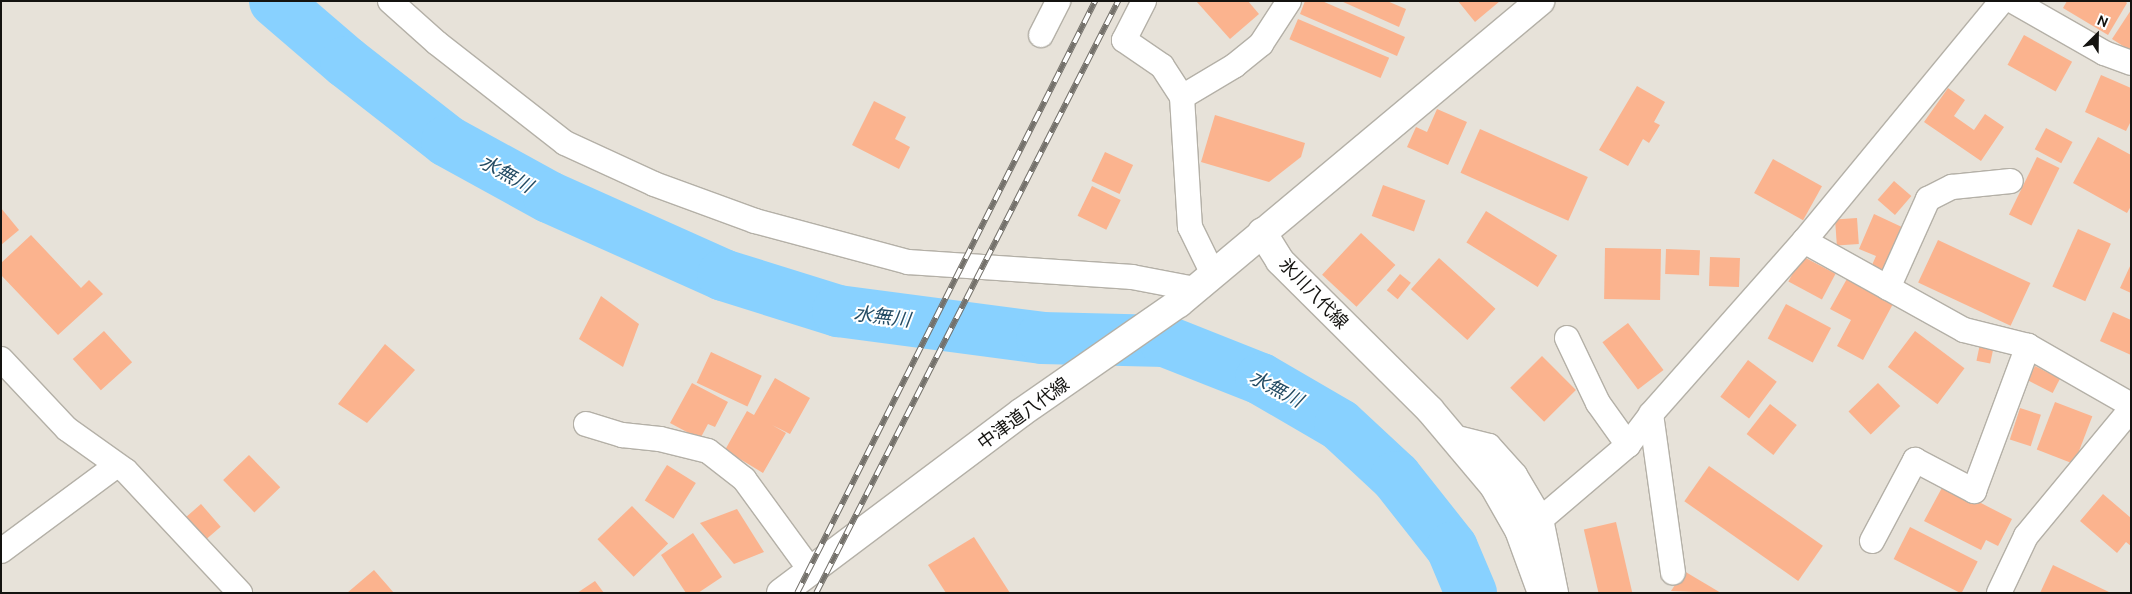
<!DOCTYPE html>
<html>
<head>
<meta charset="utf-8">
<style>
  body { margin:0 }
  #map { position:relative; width:2132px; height:594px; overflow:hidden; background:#e7e2d9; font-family:Ubuntu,"Noto Sans JP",sans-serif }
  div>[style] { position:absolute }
  .river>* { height:52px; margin:-26px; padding:0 26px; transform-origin:26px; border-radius:26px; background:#88d1ff }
  .building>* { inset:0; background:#fbb38e; transform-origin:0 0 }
  .roads { filter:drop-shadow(1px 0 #b4b0a7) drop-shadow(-1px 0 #b4b0a7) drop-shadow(0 1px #b4b0a7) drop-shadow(0 -1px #b4b0a7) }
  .minor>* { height:24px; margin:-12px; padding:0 12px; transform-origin:12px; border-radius:12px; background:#fff }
  .secondary>* { height:28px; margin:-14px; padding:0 14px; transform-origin:14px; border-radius:14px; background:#fff }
  .rail>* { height:5.5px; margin-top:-2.75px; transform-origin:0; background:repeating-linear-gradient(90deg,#fff 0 11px,#74716b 0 22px); box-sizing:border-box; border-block:1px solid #74716b }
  span { translate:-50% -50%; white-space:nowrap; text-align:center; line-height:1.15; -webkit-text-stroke:4px #fff; paint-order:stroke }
  .street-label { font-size:18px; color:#141310 }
  .water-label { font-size:19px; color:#244c64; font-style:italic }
  .frame { position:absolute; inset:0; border:2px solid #141310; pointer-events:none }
  .north { position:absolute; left:2072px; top:10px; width:50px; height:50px; -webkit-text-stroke:4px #fff; paint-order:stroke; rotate:23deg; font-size:14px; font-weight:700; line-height:20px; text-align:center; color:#141310 }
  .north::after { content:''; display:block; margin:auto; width:18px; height:22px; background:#141310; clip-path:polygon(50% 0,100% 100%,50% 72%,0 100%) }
</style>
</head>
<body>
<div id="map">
  <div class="river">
    <div style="left:275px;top:1px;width:94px;rotate:40.7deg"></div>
    <div style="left:346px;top:62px;width:128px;rotate:38deg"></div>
    <div style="left:447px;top:141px;width:116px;rotate:28.8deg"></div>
    <div style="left:549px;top:197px;width:191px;rotate:24.1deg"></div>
    <div style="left:723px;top:275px;width:121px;rotate:17.4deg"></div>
    <div style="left:838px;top:311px;width:206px;rotate:7.5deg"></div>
    <div style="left:1042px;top:338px;width:123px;rotate:1.4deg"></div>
    <div style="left:1165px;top:341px;width:103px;rotate:21.6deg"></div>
    <div style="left:1261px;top:379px;width:91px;rotate:30.2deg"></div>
    <div style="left:1340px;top:425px;width:76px;rotate:42.9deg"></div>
    <div style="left:1396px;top:477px;width:90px;rotate:51.7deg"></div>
    <div style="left:1452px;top:548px;width:49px;rotate:67.1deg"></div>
  </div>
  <div class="building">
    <div style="clip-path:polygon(1196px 1px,1248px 1px,1259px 14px,1230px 39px)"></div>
    <div style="clip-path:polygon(1305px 1px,1322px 1px,1405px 37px,1397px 56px,1300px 14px)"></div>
    <div style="clip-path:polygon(1341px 1px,1387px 1px,1406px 9px,1399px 27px)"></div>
    <div style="clip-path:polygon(1458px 1px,1500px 1px,1475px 22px)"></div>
    <div style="clip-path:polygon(2067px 1px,2125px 1px,2127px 3px,2108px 35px,2063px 8px)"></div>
    <div style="clip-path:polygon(2131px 10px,2131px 51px,2112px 39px)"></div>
    <div style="left:1298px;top:19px;width:99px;height:22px;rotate:23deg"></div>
    <div style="left:2024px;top:35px;width:55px;height:34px;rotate:29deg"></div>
    <div style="clip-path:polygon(2101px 75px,2131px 88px,2131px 121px,2126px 131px,2085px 112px)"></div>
    <div style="clip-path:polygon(1637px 86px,1665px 102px,1654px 122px,1660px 125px,1649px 143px,1643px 139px,1628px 166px,1599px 150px)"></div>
    <div style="clip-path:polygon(1948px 88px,1965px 100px,1954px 116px,1974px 130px,1985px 114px,2004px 127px,1981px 161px,1924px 122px)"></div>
    <div style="clip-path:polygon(874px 101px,906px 117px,895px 139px,910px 147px,899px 169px,852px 145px)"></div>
    <div style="clip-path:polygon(1437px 109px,1467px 122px,1448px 165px,1407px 147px,1416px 127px,1427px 132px)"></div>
    <div style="clip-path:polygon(1215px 115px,1305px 143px,1301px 157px,1269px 182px,1201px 162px)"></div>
    <div style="left:2046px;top:128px;width:30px;height:24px;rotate:28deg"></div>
    <div style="left:1480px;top:129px;width:118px;height:48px;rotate:24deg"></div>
    <div style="clip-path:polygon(2098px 137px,2131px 155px,2131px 206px,2127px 213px,2073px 183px)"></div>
    <div style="left:1105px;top:152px;width:31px;height:32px;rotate:25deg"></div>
    <div style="left:2037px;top:157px;width:25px;height:64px;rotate:26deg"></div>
    <div style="left:1773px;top:159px;width:56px;height:39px;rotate:29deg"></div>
    <div style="left:1894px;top:181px;width:23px;height:25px;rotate:41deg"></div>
    <div style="left:1383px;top:185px;width:45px;height:33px;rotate:20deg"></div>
    <div style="left:1092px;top:186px;width:32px;height:33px;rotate:26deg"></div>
    <div style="clip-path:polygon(1px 208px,19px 230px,1px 245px)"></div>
    <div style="left:1486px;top:211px;width:84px;height:37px;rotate:32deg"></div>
    <div style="clip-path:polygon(1874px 214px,1904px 228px,1885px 271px,1872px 265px,1876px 256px,1859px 249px)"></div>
    <div style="left:1857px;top:218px;width:26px;height:22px;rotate:86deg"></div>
    <div style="left:2078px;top:229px;width:36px;height:63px;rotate:24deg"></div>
    <div style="left:1361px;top:233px;width:47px;height:57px;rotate:43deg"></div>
    <div style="clip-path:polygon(31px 235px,81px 288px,89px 280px,103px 294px,58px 335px,1px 275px,1px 263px)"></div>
    <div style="left:1938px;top:240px;width:102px;height:47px;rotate:25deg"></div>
    <div style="left:1605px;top:248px;width:56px;height:51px;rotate:1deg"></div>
    <div style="left:1666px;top:249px;width:34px;height:25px;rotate:2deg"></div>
    <div style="left:1802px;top:256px;width:38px;height:29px;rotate:28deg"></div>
    <div style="left:1710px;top:257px;width:30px;height:29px;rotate:2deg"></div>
    <div style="left:1439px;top:258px;width:76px;height:42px;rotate:42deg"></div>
    <div style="clip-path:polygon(2131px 264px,2131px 293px,2120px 288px)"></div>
    <div style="left:1400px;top:274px;width:14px;height:21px;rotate:39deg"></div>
    <div style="clip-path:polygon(1848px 277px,1894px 302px,1863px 360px,1837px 346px,1851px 320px,1830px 309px)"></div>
    <div style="clip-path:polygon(601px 296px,639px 324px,623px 367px,579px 339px)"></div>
    <div style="left:1786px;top:304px;width:51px;height:39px;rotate:28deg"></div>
    <div style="clip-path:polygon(2113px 312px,2131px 320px,2131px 355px,2100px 341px)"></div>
    <div style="left:1628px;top:323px;width:59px;height:32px;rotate:53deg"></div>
    <div style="left:104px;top:331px;width:42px;height:42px;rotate:48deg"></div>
    <div style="left:1915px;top:331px;width:62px;height:45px;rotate:37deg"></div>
    <div style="clip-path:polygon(385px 344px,415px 370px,367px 423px,338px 404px)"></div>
    <div style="left:1980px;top:344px;width:14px;height:17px;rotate:12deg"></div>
    <div style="left:711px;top:352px;width:56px;height:34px;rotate:25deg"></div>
    <div style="left:1542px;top:356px;width:48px;height:45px;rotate:45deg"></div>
    <div style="left:1748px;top:360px;width:36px;height:46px;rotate:37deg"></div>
    <div style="left:2035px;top:366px;width:28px;height:16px;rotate:27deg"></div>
    <div style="clip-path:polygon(775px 378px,810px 398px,790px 434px,772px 425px,786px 433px,763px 473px,725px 450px,747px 411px,754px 415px)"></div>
    <div style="clip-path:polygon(692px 383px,728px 402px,715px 427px,708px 424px,700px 439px,670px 423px)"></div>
    <div style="left:1878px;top:383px;width:32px;height:41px;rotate:46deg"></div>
    <div style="left:2055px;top:402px;width:40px;height:51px;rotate:21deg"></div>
    <div style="left:1770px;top:404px;width:34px;height:38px;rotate:38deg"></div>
    <div style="left:2020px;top:408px;width:22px;height:33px;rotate:18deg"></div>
    <div style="left:249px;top:455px;width:45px;height:36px;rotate:46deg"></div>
    <div style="left:667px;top:465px;width:34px;height:42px;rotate:32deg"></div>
    <div style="left:1709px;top:466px;width:139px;height:43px;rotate:35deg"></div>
    <div style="clip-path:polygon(1944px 484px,2012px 519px,1998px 546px,1986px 540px,1981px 550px,1924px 521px)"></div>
    <div style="clip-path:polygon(2103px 494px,2131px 518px,2131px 546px,2126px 542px,2117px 553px,2080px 521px)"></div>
    <div style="left:201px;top:504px;width:30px;height:25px;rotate:49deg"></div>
    <div style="left:632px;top:506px;width:52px;height:48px;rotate:46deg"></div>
    <div style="clip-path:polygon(737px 509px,764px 552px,734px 564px,700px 523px)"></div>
    <div style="left:1616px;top:522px;width:73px;height:33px;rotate:77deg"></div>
    <div style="left:1910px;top:527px;width:76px;height:36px;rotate:27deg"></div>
    <div style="clip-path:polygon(693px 533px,722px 577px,698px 593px,686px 593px,661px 555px)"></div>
    <div style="clip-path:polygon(974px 537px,1010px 593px,946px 593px,928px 565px)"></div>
    <div style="clip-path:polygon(2053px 565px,2111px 593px,2040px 593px)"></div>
    <div style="clip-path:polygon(374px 570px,394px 593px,347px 593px)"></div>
    <div style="clip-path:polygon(1684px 571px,1721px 593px,1671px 591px)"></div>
    <div style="clip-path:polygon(595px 581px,604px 593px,577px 593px)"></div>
  </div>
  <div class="roads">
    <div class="minor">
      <div style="left:390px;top:1px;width:63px;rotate:41.8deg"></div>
      <div style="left:437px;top:43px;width:162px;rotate:38deg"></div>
      <div style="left:565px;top:143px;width:98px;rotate:24.7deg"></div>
      <div style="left:654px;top:184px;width:108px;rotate:20.1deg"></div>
      <div style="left:755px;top:221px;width:158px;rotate:15deg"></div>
      <div style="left:908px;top:262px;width:225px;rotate:3.8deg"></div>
      <div style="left:1132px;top:277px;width:64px;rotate:10.8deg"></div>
      <div style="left:1144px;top:1px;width:44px;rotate:117.1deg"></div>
      <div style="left:1124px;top:40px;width:46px;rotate:34.4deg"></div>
      <div style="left:1162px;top:66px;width:37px;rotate:57deg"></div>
      <div style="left:1182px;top:97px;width:130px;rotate:86.5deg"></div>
      <div style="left:1190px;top:227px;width:52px;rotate:63.9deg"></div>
      <div style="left:2013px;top:1px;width:105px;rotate:29.7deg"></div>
      <div style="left:2104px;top:53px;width:29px;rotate:20deg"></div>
      <div style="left:1041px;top:35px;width:38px;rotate:-63deg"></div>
      <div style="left:1182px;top:97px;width:61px;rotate:-30.8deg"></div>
      <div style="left:1234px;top:66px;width:35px;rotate:-39deg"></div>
      <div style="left:1261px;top:44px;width:51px;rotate:-56.9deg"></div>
      <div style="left:1804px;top:241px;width:183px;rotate:29.1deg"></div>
      <div style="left:1964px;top:330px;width:66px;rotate:14deg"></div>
      <div style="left:2028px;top:346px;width:119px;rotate:29.8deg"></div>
      <div style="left:1888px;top:288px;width:98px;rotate:-65.8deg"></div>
      <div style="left:1928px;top:199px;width:27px;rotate:-27deg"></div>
      <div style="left:1952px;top:187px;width:59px;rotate:-5.8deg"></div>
      <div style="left:1567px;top:338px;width:72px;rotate:64.5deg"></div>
      <div style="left:1598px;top:403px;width:52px;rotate:54.5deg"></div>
      <div style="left:1px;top:359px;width:96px;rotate:46.7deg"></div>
      <div style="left:67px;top:429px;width:72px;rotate:35.4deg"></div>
      <div style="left:126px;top:471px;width:167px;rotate:46.9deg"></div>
      <div style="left:1651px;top:414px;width:160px;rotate:82.1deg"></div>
      <div style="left:586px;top:424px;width:38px;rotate:17deg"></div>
      <div style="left:622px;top:435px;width:38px;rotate:6deg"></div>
      <div style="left:660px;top:439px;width:49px;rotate:14deg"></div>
      <div style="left:708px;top:451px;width:46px;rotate:37.9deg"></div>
      <div style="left:744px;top:479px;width:114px;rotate:53.9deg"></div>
      <div style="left:1453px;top:437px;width:37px;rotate:14deg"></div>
      <div style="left:1489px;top:446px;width:39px;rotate:48deg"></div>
      <div style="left:1515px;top:475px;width:51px;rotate:59.4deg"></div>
      <div style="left:1541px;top:519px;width:76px;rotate:78.5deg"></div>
      <div style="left:1541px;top:519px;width:114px;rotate:-40.4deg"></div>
      <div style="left:1628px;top:445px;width:39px;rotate:-53deg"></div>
      <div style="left:1651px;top:414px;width:231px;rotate:-48.5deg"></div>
      <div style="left:1804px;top:241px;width:311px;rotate:-50.5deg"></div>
      <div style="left:1872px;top:541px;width:92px;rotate:-62deg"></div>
      <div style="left:1915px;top:460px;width:67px;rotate:27.7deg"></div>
      <div style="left:1974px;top:491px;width:155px;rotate:-69.6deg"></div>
      <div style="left:1px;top:551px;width:143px;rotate:-36.5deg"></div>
      <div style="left:1999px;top:593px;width:63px;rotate:-64.7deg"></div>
      <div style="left:2026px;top:536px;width:165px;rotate:-50.4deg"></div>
    </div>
    <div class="secondary">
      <div style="left:1262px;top:232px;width:34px;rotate:58deg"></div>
      <div style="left:1280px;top:261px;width:211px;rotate:44.8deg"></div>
      <div style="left:1430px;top:410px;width:99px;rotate:49.9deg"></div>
      <div style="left:1494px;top:486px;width:51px;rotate:60.4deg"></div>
      <div style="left:1519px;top:530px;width:67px;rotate:69.9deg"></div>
      <div style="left:781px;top:593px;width:301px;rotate:-36.9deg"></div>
      <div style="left:1022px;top:412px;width:191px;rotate:-34.8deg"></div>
      <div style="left:1179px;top:303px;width:471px;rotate:-39.9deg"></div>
    </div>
  </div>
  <div class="rail">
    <div style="left:797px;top:593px;width:663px;rotate:-63.28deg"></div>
    <div style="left:816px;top:593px;width:665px;rotate:-62.97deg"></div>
  </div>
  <div class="street-label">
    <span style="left:1314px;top:293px;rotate:46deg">氷川八代線</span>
    <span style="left:1023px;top:413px;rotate:-36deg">中津道八代線</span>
  </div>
  <div class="water-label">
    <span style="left:506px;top:174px;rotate:29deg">水無川</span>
    <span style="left:882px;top:317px;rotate:7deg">水無川</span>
    <span style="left:1276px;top:389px;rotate:28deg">水無川</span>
  </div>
  <div class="frame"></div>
  <div class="north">N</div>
</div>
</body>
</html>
